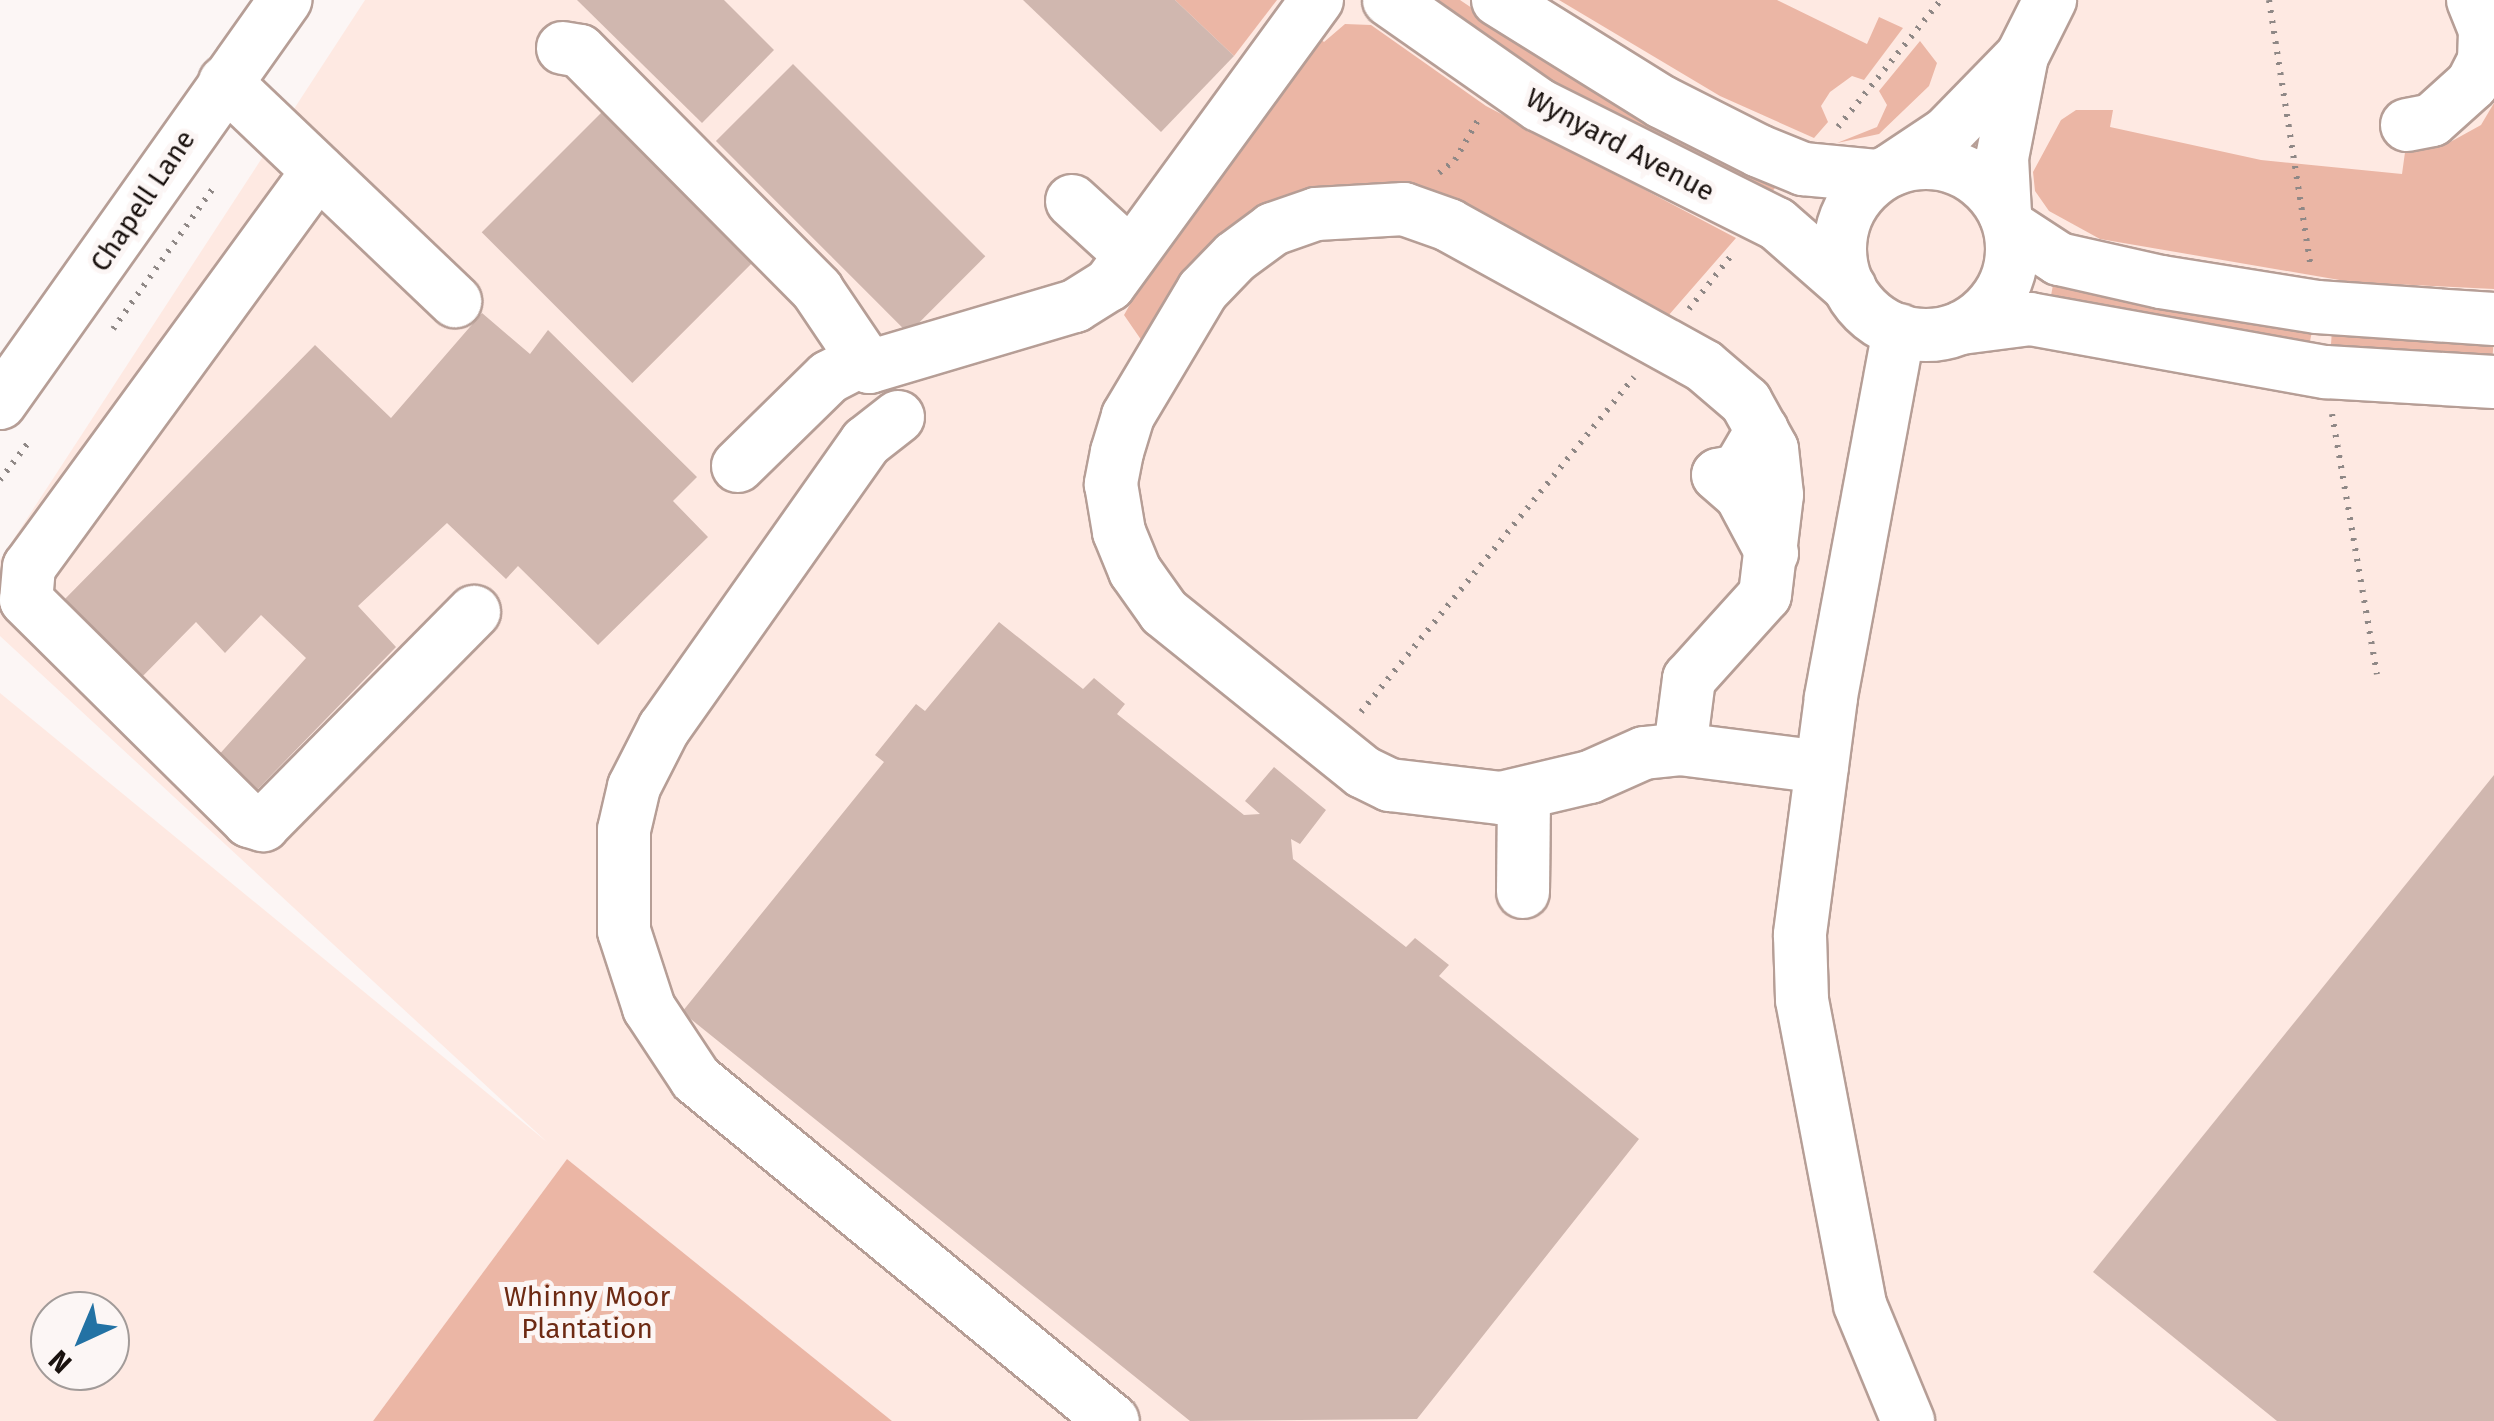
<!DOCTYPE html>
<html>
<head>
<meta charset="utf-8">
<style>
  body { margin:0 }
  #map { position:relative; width:2494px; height:1421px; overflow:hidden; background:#fcf6f5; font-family:"Fira Sans",sans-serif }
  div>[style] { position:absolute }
  .built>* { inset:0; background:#fee9e2 }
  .green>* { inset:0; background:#ebb6a5; transform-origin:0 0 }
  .building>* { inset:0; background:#d0b7af; transform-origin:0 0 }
  .path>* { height:6px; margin-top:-3px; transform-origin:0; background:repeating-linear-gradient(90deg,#8f8886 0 2.5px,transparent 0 10.5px) }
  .roads { filter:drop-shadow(2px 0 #b69e96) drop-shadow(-2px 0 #b69e96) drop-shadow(0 2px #b69e96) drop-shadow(0 -2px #b69e96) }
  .minor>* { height:52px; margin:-26px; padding:0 26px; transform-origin:26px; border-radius:26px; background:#fff }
  .minor>.ring { margin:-26px; padding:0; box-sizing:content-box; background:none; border:52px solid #fff; border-radius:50% }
  span { translate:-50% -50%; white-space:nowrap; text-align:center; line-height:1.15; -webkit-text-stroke:10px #fcf6f5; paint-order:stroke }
  .street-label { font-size:28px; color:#1a120f }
  .park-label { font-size:28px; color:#6d2a13 }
  .north { position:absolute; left:30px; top:1291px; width:100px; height:100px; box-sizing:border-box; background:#fcf6f5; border:2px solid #a29b99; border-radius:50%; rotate:224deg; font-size:28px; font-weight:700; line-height:40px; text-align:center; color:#1a120f }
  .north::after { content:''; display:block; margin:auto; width:35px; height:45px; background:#2372a4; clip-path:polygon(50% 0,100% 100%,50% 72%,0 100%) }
</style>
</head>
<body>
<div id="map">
  <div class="built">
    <div style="clip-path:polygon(evenodd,365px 0,2494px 0,2494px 1421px,892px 1421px,567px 1159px,373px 1421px,0 1421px,0 693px,547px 1142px,0 636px,0 560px,365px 0,50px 1311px,110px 1311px,110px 1371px,50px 1371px,50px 1311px)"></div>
  </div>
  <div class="green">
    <div style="clip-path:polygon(1175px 0,1277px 0,1234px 56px)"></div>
    <div style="clip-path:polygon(1426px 0,1460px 0,1534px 50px,1779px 183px,1767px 198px,1597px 111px)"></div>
    <div style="clip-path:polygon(1559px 0,1777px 0,1867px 44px,1879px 17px,1903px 28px,1864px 80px,1852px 76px,1830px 92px,1821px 106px,1828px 122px,1814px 138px,1720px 96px)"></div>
    <div style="clip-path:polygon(1345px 24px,1371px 25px,1486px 106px,1736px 238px,1661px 324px,1321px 195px,1144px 344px,1124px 315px,1193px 194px,1314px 34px,1324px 42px)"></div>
    <div style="clip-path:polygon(1920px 41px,1937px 63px,1929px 86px,1879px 134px,1837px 143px,1877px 127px,1887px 105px,1879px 91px)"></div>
    <div style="clip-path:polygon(2494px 103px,2494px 289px,2351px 282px,2100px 239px,2049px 211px,2035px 191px,2033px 172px,2061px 120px,2076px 110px,2113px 110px,2110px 127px,2261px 160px,2402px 174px,2406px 145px,2443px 146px,2481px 125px)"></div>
    <div style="left:2054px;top:280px;width:263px;height:18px;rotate:11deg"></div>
    <div style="left:2332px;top:330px;width:162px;height:19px;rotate:4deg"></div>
    <div style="clip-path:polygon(567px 1159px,892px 1421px,373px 1421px)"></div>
  </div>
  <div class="building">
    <div style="clip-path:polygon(577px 0,724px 0,774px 50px,702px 123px)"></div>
    <div style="clip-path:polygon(1023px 0,1175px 0,1234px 56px,1161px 132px)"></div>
    <div style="left:793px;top:64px;width:272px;height:109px;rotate:45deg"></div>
    <div style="left:609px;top:105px;width:213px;height:180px;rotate:45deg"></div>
    <div style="clip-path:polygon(482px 313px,530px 354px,548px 330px,697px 477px,673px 501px,708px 537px,598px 645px,518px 566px,506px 579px,447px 523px,358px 606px,396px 647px,252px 795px,216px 758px,306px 658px,261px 615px,225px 653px,196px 622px,136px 683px,61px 603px,315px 345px,391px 418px)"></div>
    <div style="clip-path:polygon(999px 622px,1083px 689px,1094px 678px,1125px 704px,1117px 714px,1244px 815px,1260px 814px,1245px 801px,1274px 767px,1326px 810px,1300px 844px,1291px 839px,1293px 859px,1406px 947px,1415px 938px,1449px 965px,1439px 976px,1639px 1139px,1417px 1419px,1190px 1421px,682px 1012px,884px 762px,875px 755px,916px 704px,925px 711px)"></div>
    <div style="clip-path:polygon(2494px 775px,2494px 1421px,2277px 1421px,2093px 1272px)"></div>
  </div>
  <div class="path">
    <div style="left:2269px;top:0;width:266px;rotate:81.1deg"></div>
    <div style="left:1838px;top:127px;width:164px;rotate:-51deg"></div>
    <div style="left:1439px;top:173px;width:21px;rotate:-39deg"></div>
    <div style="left:1455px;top:160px;width:52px;rotate:-60deg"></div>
    <div style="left:1689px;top:309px;width:73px;rotate:-51.7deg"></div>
    <div style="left:113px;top:329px;width:178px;rotate:-54.6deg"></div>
    <div style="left:2332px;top:414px;width:264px;rotate:80.2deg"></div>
    <div style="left:0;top:480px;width:51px;rotate:-52.9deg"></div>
    <div style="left:1361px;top:712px;width:432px;rotate:-50.8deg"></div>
  </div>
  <div class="roads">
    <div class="minor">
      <div style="left:1389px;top:0;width:183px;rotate:35deg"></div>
      <div style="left:1539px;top:105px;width:266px;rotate:26.6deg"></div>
      <div style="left:1777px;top:224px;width:97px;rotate:41.2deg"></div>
      <div style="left:1498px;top:0;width:193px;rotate:31.9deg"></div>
      <div style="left:1662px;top:102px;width:109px;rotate:26.8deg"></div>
      <div style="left:1759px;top:151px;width:48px;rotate:22.2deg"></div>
      <div style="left:1803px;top:169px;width:76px;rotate:5.3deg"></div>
      <div style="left:563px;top:48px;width:17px;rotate:10deg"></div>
      <div style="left:580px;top:51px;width:337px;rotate:45.2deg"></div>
      <div style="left:817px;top:290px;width:93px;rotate:56deg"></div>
      <div style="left:869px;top:367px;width:215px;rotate:-16.5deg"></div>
      <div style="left:1075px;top:306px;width:40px;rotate:-32deg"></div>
      <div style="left:1109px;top:285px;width:353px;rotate:-53.9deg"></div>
      <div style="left:2022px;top:56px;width:63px;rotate:-63.4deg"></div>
      <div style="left:225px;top:82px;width:318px;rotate:43.6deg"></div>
      <div style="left:2407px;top:125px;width:25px;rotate:-11deg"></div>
      <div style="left:2432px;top:120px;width:54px;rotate:-42deg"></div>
      <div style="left:2472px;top:84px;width:27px;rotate:-63deg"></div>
      <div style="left:2484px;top:60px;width:30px;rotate:-88deg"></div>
      <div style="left:2485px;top:30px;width:32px;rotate:-112deg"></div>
      <div class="ring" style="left:1840px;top:163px;width:120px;height:120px"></div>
      <div style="left:1893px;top:169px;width:65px;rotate:-33.7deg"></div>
      <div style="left:1947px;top:133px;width:107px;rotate:-45.8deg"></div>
      <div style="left:2022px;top:56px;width:104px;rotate:101.1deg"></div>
      <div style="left:2002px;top:158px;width:56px;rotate:86.9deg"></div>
      <div style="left:318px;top:171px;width:490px;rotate:126.1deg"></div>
      <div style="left:29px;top:567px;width:33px;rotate:95deg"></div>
      <div style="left:26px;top:600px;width:314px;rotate:44.7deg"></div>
      <div style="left:249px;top:821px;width:15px;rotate:16deg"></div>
      <div style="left:263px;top:825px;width:300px;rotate:-45.3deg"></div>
      <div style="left:1072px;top:201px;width:79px;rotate:42.4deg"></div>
      <div style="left:2010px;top:227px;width:59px;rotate:33.1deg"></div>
      <div style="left:2059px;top:259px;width:105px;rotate:12.7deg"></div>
      <div style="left:2161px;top:282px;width:158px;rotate:9.1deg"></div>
      <div style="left:2317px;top:307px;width:177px;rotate:3.9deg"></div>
      <div style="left:1961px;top:328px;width:70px;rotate:-7.4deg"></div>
      <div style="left:2030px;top:319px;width:301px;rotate:10.2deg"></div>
      <div style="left:2326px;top:372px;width:168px;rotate:3.4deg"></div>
      <div style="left:1899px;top:330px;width:374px;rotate:100.5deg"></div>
      <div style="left:1831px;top:698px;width:239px;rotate:97.5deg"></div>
      <div style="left:1800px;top:935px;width:65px;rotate:88.2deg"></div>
      <div style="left:1802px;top:1000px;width:310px;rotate:79.2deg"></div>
      <div style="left:1860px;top:1305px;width:126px;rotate:67.5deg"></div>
      <div style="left:0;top:403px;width:494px;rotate:-54.7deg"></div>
      <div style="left:898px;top:417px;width:41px;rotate:142deg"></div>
      <div style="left:866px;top:442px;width:350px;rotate:125.2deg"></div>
      <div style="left:664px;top:728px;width:66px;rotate:117deg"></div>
      <div style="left:634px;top:787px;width:44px;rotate:103.1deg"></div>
      <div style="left:624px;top:830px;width:101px;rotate:90deg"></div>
      <div style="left:624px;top:931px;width:81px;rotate:72deg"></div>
      <div style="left:649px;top:1008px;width:85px;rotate:56.5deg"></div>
      <div style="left:696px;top:1079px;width:539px;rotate:39.36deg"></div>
      <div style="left:1762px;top:430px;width:48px;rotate:120.3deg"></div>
      <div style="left:1738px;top:471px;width:20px;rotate:169deg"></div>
      <div style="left:1718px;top:475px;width:30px;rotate:41deg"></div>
      <div style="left:1741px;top:495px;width:66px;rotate:61.9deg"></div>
      <div style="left:738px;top:466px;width:127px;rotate:-44.4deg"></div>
      <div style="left:829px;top:377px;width:37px;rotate:-27deg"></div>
      <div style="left:1680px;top:749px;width:71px;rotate:-82.7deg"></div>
      <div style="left:1689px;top:679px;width:113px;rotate:-47.9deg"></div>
      <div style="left:1765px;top:595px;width:101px;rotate:-83.2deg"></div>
      <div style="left:1777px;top:495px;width:46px;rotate:-96.2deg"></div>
      <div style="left:1772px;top:449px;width:54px;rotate:-119deg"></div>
      <div style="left:1746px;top:402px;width:55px;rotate:-139.4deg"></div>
      <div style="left:1704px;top:366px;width:291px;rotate:-151.1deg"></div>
      <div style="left:1449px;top:225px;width:48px;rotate:-160.4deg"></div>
      <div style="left:1404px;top:209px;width:88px;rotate:176.7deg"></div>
      <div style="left:1316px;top:214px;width:46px;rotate:160.8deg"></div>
      <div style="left:1273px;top:229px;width:47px;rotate:143.6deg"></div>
      <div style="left:1235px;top:257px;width:46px;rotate:134.1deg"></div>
      <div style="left:1203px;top:290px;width:147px;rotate:120.8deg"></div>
      <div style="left:1128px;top:416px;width:38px;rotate:107deg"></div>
      <div style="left:1117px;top:452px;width:33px;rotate:101deg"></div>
      <div style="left:1111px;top:484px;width:49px;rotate:80.5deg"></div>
      <div style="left:1119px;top:532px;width:42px;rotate:67.7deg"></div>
      <div style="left:1135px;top:571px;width:50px;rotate:54.7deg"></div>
      <div style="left:1164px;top:612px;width:255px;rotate:38.8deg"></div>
      <div style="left:1363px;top:772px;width:30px;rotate:26deg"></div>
      <div style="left:1390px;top:785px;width:112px;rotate:6.7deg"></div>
      <div style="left:1501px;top:798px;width:91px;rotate:-13.3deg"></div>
      <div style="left:1590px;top:777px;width:59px;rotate:-24deg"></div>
      <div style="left:1644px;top:753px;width:36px;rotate:-6deg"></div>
      <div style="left:1680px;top:749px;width:143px;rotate:7.2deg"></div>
      <div style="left:1523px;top:892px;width:97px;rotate:-89.4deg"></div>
    </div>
  </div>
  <div class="street-label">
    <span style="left:1620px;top:145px;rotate:28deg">Wynyard Avenue</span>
    <span style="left:143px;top:201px;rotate:-56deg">Chapell Lane</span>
  </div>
  <div class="park-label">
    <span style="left:587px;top:1313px">Whinny Moor<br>Plantation</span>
  </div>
  <div class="north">N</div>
</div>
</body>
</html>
